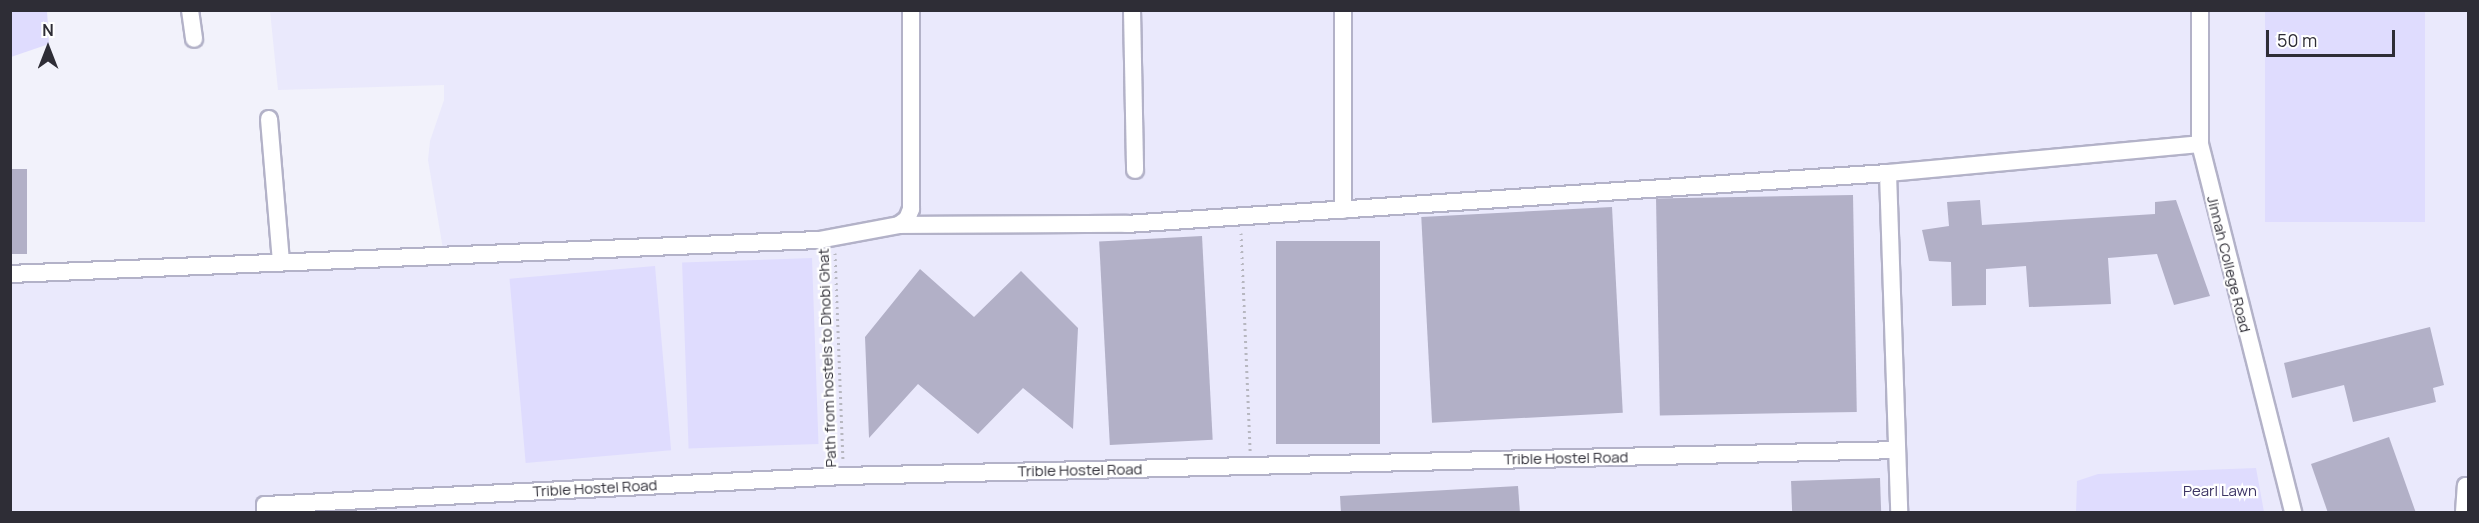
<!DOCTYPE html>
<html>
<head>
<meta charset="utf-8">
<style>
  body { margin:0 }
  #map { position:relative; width:2479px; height:523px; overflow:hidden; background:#f2f2fb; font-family:Manrope,sans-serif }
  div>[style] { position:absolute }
  .built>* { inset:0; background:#eae9fc }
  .green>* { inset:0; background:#dfdcfe; transform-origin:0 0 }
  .building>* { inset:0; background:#b2b0c7; transform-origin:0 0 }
  .path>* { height:3px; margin-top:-1.5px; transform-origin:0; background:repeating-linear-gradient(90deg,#b7b7c0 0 1.5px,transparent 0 6px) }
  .roads { filter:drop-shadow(2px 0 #b3b2c8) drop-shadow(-2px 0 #b3b2c8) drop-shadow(0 2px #b3b2c8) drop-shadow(0 -2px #b3b2c8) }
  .minor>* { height:16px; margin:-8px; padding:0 8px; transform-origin:8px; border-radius:8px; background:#fff }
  span { translate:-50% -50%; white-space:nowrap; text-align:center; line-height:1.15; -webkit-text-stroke:4.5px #fff; paint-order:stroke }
  .street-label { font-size:15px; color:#2e2d36 }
  .park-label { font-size:15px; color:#3c3464 }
  .frame { position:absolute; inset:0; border:12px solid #2e2d36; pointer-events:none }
  .north { position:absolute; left:18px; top:18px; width:60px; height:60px; -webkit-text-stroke:4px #fff; paint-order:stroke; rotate:0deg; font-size:16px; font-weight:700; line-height:24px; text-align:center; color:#2e2d36 }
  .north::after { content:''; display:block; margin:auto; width:21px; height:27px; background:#2e2d36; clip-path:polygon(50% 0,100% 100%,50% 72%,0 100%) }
  .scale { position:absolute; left:2266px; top:30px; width:129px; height:27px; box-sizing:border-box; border:3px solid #2e2d36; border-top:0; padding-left:8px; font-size:18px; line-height:21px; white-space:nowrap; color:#2e2d36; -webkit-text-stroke:4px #fff; paint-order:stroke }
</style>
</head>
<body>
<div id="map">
  <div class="built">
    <div style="clip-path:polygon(270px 11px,2468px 11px,2468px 512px,11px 512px,11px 284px,445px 261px,428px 160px,430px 141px,444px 100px,444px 85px,278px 90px)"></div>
  </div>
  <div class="green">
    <div style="clip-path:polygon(10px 11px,47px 11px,49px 44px,11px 57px)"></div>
    <div style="left:2265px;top:11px;width:160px;height:211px"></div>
    <div style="left:812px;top:258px;width:186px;height:130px;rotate:88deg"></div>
    <div style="left:655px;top:266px;width:185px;height:146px;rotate:85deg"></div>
    <div style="clip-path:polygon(2256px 468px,2264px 512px,2076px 512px,2077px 481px,2098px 474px)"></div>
  </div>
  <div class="building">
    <div style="left:10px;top:169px;width:17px;height:85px"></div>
    <div style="left:1853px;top:195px;width:217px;height:197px;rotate:89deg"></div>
    <div style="clip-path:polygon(1980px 200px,1982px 225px,2155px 214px,2155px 202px,2176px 200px,2210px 296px,2174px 305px,2157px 254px,2108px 258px,2111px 304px,2029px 307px,2026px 266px,1986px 269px,1986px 305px,1952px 306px,1951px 262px,1929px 261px,1922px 230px,1949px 226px,1947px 202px)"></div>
    <div style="left:1612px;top:207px;width:206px;height:191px;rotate:87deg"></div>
    <div style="left:1202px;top:236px;width:204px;height:103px;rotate:87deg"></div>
    <div style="left:1276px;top:241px;width:104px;height:203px"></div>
    <div style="clip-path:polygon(920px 269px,974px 317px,1021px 271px,1078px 328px,1073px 429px,1023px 388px,978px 434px,918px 384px,869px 438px,865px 337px)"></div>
    <div style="clip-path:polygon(2430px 327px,2444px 385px,2433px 388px,2436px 402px,2353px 422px,2344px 385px,2292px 398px,2284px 363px)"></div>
    <div style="clip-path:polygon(2389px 437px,2416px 513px,2328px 513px,2311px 464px)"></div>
    <div style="left:1880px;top:478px;width:35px;height:89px;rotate:88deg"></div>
    <div style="clip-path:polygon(1518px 486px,1520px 513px,1341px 513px,1340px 496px)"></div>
  </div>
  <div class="path">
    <div style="left:1241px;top:233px;width:218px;rotate:87.6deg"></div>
    <div style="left:835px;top:253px;width:206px;rotate:87.8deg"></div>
  </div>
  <div class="roads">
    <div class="minor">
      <div style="left:190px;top:10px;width:29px;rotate:82deg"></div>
      <div style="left:1132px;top:10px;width:160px;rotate:88.9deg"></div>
      <div style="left:2200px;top:10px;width:134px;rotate:90deg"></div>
      <div style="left:2200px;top:144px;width:380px;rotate:75.8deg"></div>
      <div style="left:269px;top:119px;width:144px;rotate:85.2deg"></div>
      <div style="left:1888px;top:173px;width:339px;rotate:88.1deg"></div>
      <div style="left:1343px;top:210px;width:200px;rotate:-90deg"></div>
      <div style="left:899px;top:225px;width:227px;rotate:-0.3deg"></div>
      <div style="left:1126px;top:224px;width:764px;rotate:-3.83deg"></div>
      <div style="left:1888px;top:173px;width:313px;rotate:-5.3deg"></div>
      <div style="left:10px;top:274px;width:810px;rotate:-2.41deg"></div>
      <div style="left:819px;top:240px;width:81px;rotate:-10.6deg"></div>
      <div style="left:899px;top:225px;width:10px;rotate:-37deg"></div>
      <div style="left:907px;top:219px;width:11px;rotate:-68deg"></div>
      <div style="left:911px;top:209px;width:199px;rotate:-90deg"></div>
      <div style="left:265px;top:512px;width:7px;rotate:-90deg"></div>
      <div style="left:265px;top:505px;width:579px;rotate:-2.87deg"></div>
      <div style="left:843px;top:476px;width:1053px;rotate:-1.41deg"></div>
      <div style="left:2464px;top:512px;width:26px;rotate:-86deg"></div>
      <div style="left:2466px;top:486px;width:2px"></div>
    </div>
  </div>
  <div class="street-label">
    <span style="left:2229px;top:264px;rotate:76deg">Jinnah College Road</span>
    <span style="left:827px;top:358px;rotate:-92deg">Path from hostels to Dhobi Ghat</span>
    <span style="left:1566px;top:458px;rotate:-1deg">Trible Hostel Road</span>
    <span style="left:1080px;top:470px;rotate:-1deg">Trible Hostel Road</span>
    <span style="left:595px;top:488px;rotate:-3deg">Trible Hostel Road</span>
  </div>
  <div class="park-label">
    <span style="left:2220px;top:491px">Pearl Lawn</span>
  </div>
  <div class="frame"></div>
  <div class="north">N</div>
  <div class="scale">50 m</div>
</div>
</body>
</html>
